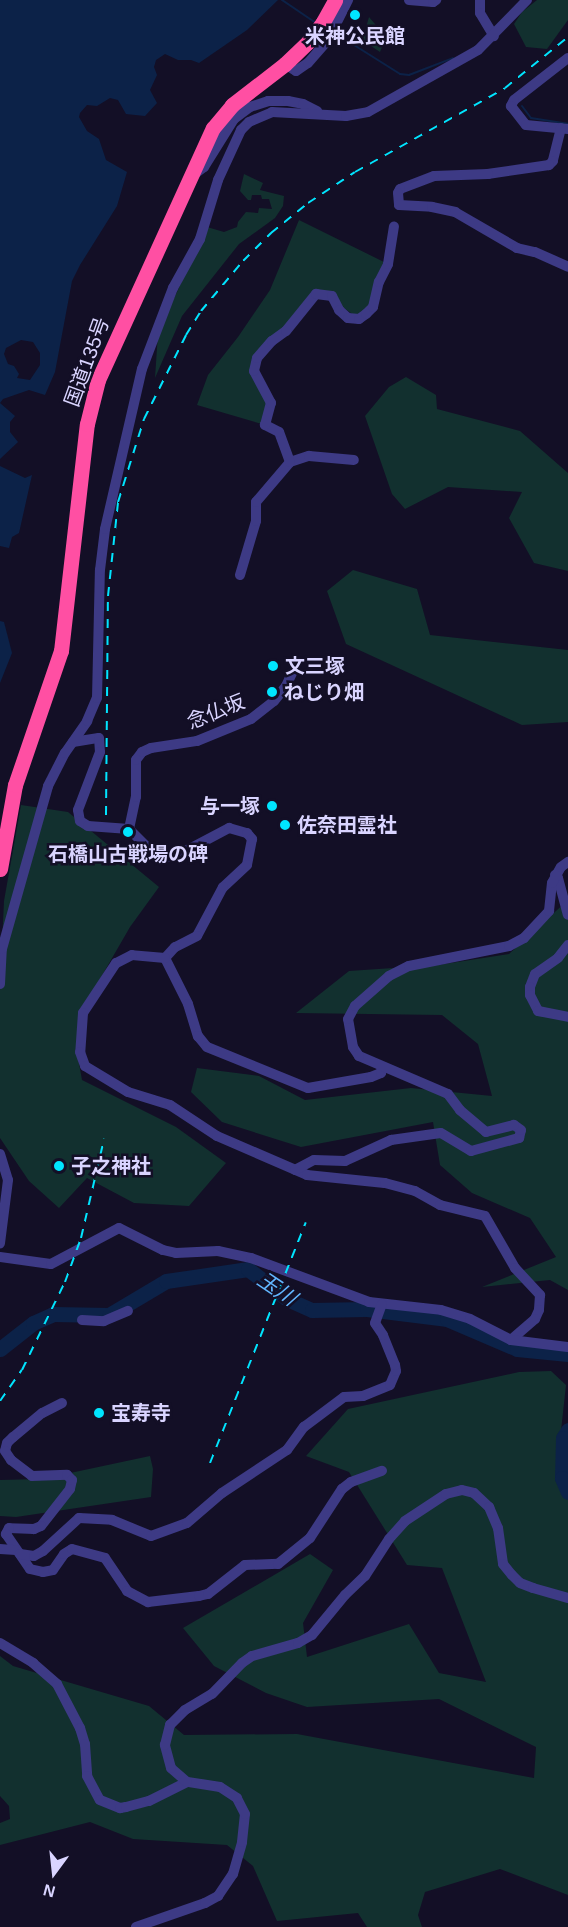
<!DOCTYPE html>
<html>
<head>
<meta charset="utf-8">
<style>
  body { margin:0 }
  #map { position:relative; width:568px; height:1927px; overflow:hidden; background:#130f26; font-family:Helvetica,"Noto Sans JP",sans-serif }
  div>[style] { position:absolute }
  .green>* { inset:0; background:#12302f }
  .water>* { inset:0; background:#0c2248 }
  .stream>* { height:2px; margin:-1px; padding:0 1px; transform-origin:1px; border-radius:1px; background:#0c2248 }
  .river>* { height:15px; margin:-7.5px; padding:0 7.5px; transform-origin:7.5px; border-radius:7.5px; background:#0c2248 }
  .minor>* { height:10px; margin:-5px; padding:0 5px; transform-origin:5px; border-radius:5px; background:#3d3a85 }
  .highway>* { height:15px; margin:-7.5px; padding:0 7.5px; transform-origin:7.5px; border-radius:7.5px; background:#ff4fa3 }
  .rail>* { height:2px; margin-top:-1px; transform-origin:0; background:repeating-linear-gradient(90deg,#00e5ff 0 9px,transparent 0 17px) }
  .dots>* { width:16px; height:16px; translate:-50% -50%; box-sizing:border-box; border:3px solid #130f26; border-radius:50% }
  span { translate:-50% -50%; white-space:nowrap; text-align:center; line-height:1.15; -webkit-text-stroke:5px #130f26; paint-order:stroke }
  .poi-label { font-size:20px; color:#d9d4ff; font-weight:700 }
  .left { translate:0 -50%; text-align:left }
  .right { translate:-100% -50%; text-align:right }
  .street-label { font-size:20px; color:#d9d4ff }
  .water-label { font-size:21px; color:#62b6ff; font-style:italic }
  .north { position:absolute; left:24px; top:1843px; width:60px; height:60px; -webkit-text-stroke:4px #130f26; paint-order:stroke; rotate:195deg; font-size:16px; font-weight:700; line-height:24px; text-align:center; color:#d9d4ff }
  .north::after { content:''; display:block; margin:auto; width:21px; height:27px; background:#d9d4ff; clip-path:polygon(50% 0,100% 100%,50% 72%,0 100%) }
</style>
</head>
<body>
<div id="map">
  <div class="green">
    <div style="clip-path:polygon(537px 0,568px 0,568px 20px,547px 49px,526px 47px,514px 24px,522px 12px)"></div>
    <div style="clip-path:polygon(369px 17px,386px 37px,380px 52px,356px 36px,356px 31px,365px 31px)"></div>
    <div style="clip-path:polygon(244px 174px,263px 183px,260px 190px,284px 196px,283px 206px,275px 218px,239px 244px,182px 316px,155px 378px,158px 333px,207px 227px,224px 232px,237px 227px,238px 222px,246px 212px,258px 213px,259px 208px,272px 209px,269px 199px,262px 199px,261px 195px,252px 195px,251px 200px,248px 200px,240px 191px)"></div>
    <div style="clip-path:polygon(299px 220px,388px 264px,376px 299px,359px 319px,336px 302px,316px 294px,272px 341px,254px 371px,270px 397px,265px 425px,197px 405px,208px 375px,238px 337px,270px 290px)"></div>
    <div style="clip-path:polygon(406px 377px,436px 395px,437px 409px,520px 431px,568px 473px,568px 571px,534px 563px,509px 518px,522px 492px,448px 487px,405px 509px,392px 494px,365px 416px,389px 387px)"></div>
    <div style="clip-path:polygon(353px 570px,417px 589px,430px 635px,568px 650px,568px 722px,522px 725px,346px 644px,327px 591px)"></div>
    <div style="clip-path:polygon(21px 805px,68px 812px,159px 887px,130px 927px,89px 998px,77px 1052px,82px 1080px,176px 1127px,226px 1163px,189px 1206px,134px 1203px,87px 1178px,59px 1208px,29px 1181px,0 1138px,0 986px,4px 901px)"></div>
    <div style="clip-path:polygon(568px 900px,568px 1290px,550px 1280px,482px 1287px,556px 1257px,530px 1218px,472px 1193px,440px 1165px,433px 1122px,301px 1147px,222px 1122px,191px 1092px,197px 1068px,259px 1076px,305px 1100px,411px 1088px,492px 1096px,478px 1044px,442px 1015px,296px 1013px,349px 971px,438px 965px,509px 954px)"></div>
    <div style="clip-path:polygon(551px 1371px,566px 1385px,559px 1449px,560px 1473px,568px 1471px,568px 1895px,500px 1869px,425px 1892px,418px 1915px,422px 1927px,367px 1927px,358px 1913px,277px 1921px,253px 1866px,227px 1845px,133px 1839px,90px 1822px,0 1845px,0 1823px,10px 1819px,9px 1806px,0 1796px,0 1656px,13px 1666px,149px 1706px,184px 1735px,297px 1734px,534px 1778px,536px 1747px,439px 1699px,307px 1707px,266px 1693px,214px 1666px,183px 1628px,310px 1554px,333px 1570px,303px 1623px,307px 1657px,409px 1624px,439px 1673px,486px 1682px,442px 1568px,407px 1565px,349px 1472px,306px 1456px,348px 1409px,519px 1372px)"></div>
    <div style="clip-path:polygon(150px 1456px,153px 1469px,151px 1497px,16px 1517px,0 1516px,0 1480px,42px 1479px)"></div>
  </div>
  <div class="water">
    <div style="clip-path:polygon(evenodd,0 0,278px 0,247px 30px,199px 63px,191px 60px,178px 60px,165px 54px,156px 60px,154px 67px,157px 75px,150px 90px,157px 103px,145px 116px,126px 114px,118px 100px,110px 98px,97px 106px,87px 105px,80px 113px,79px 117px,87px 131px,99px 139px,106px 160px,127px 172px,117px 206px,80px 265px,72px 281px,55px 372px,45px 395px,29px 390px,3px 399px,0 403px,15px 416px,10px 422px,10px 432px,18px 442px,0 459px,0 0,21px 340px,33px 342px,40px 353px,40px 365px,30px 380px,17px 378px,19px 374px,14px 366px,8px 364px,4px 354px,6px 348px,21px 340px)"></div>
    <div style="clip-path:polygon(0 466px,25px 478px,32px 475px,19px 533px,12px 537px,9px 548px,0 546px)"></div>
    <div style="clip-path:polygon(0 621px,4px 622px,12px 653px,0 683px)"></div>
  </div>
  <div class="stream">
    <div style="left:282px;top:0;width:41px;rotate:34.1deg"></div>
    <div style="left:335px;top:37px;width:21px;rotate:23deg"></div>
    <div style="left:354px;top:45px;width:54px;rotate:32.2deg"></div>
    <div style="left:400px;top:74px;width:9px;rotate:6deg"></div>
    <div style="left:409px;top:75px;width:47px;rotate:-21.1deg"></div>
    <div style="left:522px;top:106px;width:15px;rotate:53deg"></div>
    <div style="left:531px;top:118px;width:37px;rotate:9deg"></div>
  </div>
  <div class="river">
    <div style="left:0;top:1349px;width:42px;rotate:-38.2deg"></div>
    <div style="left:33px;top:1323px;width:22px;rotate:-24deg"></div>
    <div style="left:53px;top:1314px;width:56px;rotate:1deg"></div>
    <div style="left:109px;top:1315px;width:66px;rotate:-30.8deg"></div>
    <div style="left:166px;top:1281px;width:83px;rotate:-8.3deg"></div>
    <div style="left:248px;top:1269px;width:49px;rotate:37.6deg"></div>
    <div style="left:287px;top:1299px;width:27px;rotate:24deg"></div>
    <div style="left:312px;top:1310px;width:55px;rotate:-1deg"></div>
    <div style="left:367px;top:1309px;width:81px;rotate:7.1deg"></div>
    <div style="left:447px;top:1319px;width:76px;rotate:23.2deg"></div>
    <div style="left:517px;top:1349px;width:51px;rotate:5.6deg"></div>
    <div style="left:568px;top:1430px;width:9px;rotate:122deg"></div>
    <div style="left:563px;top:1438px;width:40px;rotate:91.4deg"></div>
    <div style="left:562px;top:1478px;width:15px;rotate:67deg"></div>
  </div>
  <div class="minor">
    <div style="left:409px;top:0;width:24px;rotate:5deg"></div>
    <div style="left:433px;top:2px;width:4px;rotate:-34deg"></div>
    <div style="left:480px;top:0;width:13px;rotate:90deg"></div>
    <div style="left:480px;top:13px;width:27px;rotate:59deg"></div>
    <div style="left:568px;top:58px;width:68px;rotate:142.1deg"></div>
    <div style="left:514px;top:100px;width:7px;rotate:117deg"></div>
    <div style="left:511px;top:106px;width:24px;rotate:52deg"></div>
    <div style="left:526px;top:125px;width:42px;rotate:5.4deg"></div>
    <div style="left:285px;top:64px;width:13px;rotate:32deg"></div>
    <div style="left:296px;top:71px;width:14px;rotate:-34deg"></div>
    <div style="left:308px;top:63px;width:30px;rotate:-49deg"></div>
    <div style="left:328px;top:40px;width:45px;rotate:-63.4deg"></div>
    <div style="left:561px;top:128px;width:34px;rotate:104deg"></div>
    <div style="left:553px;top:161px;width:6px;rotate:135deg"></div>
    <div style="left:549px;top:165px;width:62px;rotate:171.6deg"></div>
    <div style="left:488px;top:174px;width:54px;rotate:177.9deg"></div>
    <div style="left:434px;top:176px;width:36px;rotate:159deg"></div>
    <div style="left:400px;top:189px;width:4px;rotate:117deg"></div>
    <div style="left:398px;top:193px;width:12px;rotate:85deg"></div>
    <div style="left:399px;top:205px;width:33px;rotate:3deg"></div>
    <div style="left:432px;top:207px;width:24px;rotate:12deg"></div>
    <div style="left:455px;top:212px;width:72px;rotate:30.1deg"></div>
    <div style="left:517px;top:248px;width:18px;rotate:13deg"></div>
    <div style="left:535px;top:252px;width:36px;rotate:24deg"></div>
    <div style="left:192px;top:172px;width:4px;rotate:14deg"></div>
    <div style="left:196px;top:173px;width:10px;rotate:-37deg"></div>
    <div style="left:204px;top:167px;width:57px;rotate:-58deg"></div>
    <div style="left:234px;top:119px;width:20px;rotate:-37deg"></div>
    <div style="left:250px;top:107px;width:19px;rotate:-18deg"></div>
    <div style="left:268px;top:101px;width:20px"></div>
    <div style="left:288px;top:101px;width:15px;rotate:11deg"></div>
    <div style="left:303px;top:104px;width:16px;rotate:27deg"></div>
    <div style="left:290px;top:462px;width:20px;rotate:-18deg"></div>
    <div style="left:309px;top:456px;width:45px;rotate:5.1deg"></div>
    <div style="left:240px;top:575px;width:56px;rotate:-73.5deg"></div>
    <div style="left:256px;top:521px;width:19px;rotate:-90deg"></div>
    <div style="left:256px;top:502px;width:52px;rotate:-49.6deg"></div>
    <div style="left:290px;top:462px;width:32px;rotate:-110deg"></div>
    <div style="left:279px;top:432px;width:16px;rotate:-153deg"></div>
    <div style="left:265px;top:425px;width:23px;rotate:-75deg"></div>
    <div style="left:271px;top:403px;width:36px;rotate:-118deg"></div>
    <div style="left:254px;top:371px;width:13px;rotate:-77deg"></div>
    <div style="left:257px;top:358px;width:23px;rotate:-49deg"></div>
    <div style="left:272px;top:341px;width:17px;rotate:-36deg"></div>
    <div style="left:286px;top:331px;width:48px;rotate:-51deg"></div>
    <div style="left:316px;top:294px;width:16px;rotate:7deg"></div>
    <div style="left:332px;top:296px;width:16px;rotate:63deg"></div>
    <div style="left:339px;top:310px;width:12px;rotate:42deg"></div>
    <div style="left:348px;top:318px;width:11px;rotate:5deg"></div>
    <div style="left:359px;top:319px;width:9px;rotate:-36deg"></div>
    <div style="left:366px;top:314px;width:10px;rotate:-45deg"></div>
    <div style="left:373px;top:307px;width:26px;rotate:-77deg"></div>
    <div style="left:379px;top:282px;width:20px;rotate:-63deg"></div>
    <div style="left:388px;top:264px;width:38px;rotate:-81deg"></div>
    <div style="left:73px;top:742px;width:26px;rotate:-9deg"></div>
    <div style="left:99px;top:738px;width:14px;rotate:86deg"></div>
    <div style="left:100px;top:752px;width:62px;rotate:110.8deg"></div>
    <div style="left:78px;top:810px;width:11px;rotate:80deg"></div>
    <div style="left:80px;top:821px;width:9px;rotate:32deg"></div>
    <div style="left:88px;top:826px;width:41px;rotate:4.2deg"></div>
    <div style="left:129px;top:829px;width:24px;rotate:45deg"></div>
    <div style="left:146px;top:846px;width:24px;rotate:28deg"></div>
    <div style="left:167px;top:857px;width:11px;rotate:-10deg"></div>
    <div style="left:178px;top:855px;width:58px;rotate:-27.9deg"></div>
    <div style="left:229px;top:828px;width:19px;rotate:16deg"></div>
    <div style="left:247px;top:833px;width:8px;rotate:50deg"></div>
    <div style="left:252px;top:839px;width:26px;rotate:101deg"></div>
    <div style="left:247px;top:865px;width:33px;rotate:137deg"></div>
    <div style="left:223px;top:887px;width:55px;rotate:118deg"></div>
    <div style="left:197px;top:936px;width:25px;rotate:153deg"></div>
    <div style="left:175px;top:947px;width:15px;rotate:132deg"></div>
    <div style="left:165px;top:958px;width:51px;rotate:63.4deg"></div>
    <div style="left:188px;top:1004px;width:34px;rotate:73deg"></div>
    <div style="left:198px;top:1036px;width:14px;rotate:51deg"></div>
    <div style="left:207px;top:1047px;width:109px;rotate:22.1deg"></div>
    <div style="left:308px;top:1088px;width:64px;rotate:-9.9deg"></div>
    <div style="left:371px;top:1077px;width:11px;rotate:-22deg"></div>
    <div style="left:381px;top:1073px;width:6px;rotate:-81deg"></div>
    <div style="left:129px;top:829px;width:33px;rotate:-78deg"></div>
    <div style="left:136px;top:797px;width:37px;rotate:-90deg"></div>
    <div style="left:136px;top:760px;width:10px;rotate:-53deg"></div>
    <div style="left:142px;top:752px;width:10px;rotate:-24deg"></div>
    <div style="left:151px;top:748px;width:47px;rotate:-8.7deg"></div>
    <div style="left:197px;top:741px;width:58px;rotate:-22.2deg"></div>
    <div style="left:251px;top:719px;width:29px;rotate:-38deg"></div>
    <div style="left:274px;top:701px;width:19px;rotate:-51deg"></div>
    <div style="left:286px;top:686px;width:14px;rotate:-65deg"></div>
    <div style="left:555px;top:875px;width:4px;rotate:45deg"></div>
    <div style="left:558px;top:878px;width:38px;rotate:75deg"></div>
    <div style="left:568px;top:945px;width:16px;rotate:128deg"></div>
    <div style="left:558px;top:958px;width:28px;rotate:145deg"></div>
    <div style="left:535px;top:974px;width:14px;rotate:111deg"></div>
    <div style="left:530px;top:987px;width:8px;rotate:90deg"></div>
    <div style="left:530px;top:995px;width:18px;rotate:63deg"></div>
    <div style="left:538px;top:1011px;width:31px;rotate:11deg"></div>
    <div style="left:165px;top:958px;width:33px;rotate:-175deg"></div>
    <div style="left:132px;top:955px;width:18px;rotate:153deg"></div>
    <div style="left:116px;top:963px;width:60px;rotate:123.4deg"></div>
    <div style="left:83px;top:1013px;width:39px;rotate:94deg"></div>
    <div style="left:80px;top:1052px;width:15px;rotate:70deg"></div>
    <div style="left:85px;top:1066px;width:50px;rotate:31.2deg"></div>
    <div style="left:128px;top:1092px;width:44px;rotate:17.2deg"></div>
    <div style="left:170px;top:1105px;width:56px;rotate:33.4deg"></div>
    <div style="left:217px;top:1136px;width:98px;rotate:23.4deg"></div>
    <div style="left:307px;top:1175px;width:78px;rotate:5.9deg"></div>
    <div style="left:385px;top:1183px;width:31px;rotate:15deg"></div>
    <div style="left:415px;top:1191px;width:29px;rotate:29deg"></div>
    <div style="left:440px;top:1205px;width:46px;rotate:13.7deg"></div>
    <div style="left:485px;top:1216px;width:60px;rotate:60deg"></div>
    <div style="left:515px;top:1268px;width:37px;rotate:47deg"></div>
    <div style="left:540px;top:1295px;width:15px;rotate:94deg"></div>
    <div style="left:539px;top:1310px;width:10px;rotate:114deg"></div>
    <div style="left:535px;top:1319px;width:32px;rotate:139deg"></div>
    <div style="left:0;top:984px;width:35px;rotate:-87deg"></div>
    <div style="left:2px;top:949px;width:169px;rotate:-74.2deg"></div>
    <div style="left:48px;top:786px;width:37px;rotate:-63deg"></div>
    <div style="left:65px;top:753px;width:39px;rotate:-55deg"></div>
    <div style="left:87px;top:721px;width:25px;rotate:-67deg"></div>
    <div style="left:97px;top:698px;width:128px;rotate:-88.7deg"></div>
    <div style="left:100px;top:570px;width:41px;rotate:-83deg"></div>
    <div style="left:105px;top:529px;width:164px;rotate:-77deg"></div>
    <div style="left:142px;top:369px;width:87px;rotate:-69.1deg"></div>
    <div style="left:173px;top:288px;width:56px;rotate:-61.1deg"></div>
    <div style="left:200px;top:239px;width:62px;rotate:-73deg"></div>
    <div style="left:218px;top:180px;width:55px;rotate:-65.3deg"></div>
    <div style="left:241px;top:130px;width:11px;rotate:-45deg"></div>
    <div style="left:249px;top:122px;width:25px;rotate:-23deg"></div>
    <div style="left:272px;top:112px;width:74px;rotate:3.1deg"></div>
    <div style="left:346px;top:116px;width:22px;rotate:-10deg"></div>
    <div style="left:368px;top:112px;width:126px;rotate:-29.4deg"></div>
    <div style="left:478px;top:50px;width:70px;rotate:-45.6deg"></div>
    <div style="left:0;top:1154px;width:27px;rotate:73deg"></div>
    <div style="left:8px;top:1180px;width:64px;rotate:97.2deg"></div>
    <div style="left:295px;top:1170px;width:21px;rotate:-28deg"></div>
    <div style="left:314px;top:1160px;width:31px;rotate:2deg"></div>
    <div style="left:345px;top:1161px;width:51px;rotate:-24.5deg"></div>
    <div style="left:391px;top:1140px;width:50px;rotate:-8deg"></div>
    <div style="left:441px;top:1133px;width:35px;rotate:31deg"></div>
    <div style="left:471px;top:1151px;width:50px;rotate:-15.2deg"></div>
    <div style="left:519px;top:1138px;width:8px;rotate:-76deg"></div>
    <div style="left:521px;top:1130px;width:9px;rotate:-144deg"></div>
    <div style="left:514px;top:1125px;width:29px;rotate:166deg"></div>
    <div style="left:486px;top:1132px;width:34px;rotate:-140deg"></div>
    <div style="left:460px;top:1110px;width:20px;rotate:-127deg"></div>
    <div style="left:448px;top:1094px;width:97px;rotate:-156.9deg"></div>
    <div style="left:359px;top:1056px;width:11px;rotate:-124deg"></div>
    <div style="left:353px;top:1047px;width:28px;rotate:-100deg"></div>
    <div style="left:348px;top:1019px;width:15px;rotate:-62deg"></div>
    <div style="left:355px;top:1006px;width:45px;rotate:-41.4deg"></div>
    <div style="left:389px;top:976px;width:22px;rotate:-27deg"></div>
    <div style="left:409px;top:966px;width:102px;rotate:-11.3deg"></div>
    <div style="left:509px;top:946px;width:17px;rotate:-28deg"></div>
    <div style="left:524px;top:938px;width:37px;rotate:-47deg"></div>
    <div style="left:549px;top:911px;width:28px;rotate:-84deg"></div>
    <div style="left:552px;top:883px;width:18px;rotate:-61deg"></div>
    <div style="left:561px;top:867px;width:9px;rotate:-36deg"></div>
    <div style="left:0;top:1257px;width:51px;rotate:7.8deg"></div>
    <div style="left:51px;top:1264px;width:77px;rotate:-27.9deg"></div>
    <div style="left:119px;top:1228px;width:49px;rotate:26.6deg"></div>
    <div style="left:163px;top:1250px;width:13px;rotate:13deg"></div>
    <div style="left:176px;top:1253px;width:42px;rotate:-2.7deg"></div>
    <div style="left:218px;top:1251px;width:34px;rotate:12deg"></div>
    <div style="left:251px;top:1258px;width:126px;rotate:20.4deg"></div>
    <div style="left:369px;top:1302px;width:72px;rotate:6.3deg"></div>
    <div style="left:441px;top:1310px;width:30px;rotate:17deg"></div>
    <div style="left:470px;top:1319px;width:46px;rotate:27.1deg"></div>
    <div style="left:511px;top:1340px;width:57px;rotate:7deg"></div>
    <div style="left:82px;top:1320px;width:22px;rotate:3deg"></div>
    <div style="left:104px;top:1321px;width:26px;rotate:-23deg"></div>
    <div style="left:62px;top:1403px;width:22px;rotate:153deg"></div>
    <div style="left:42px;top:1413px;width:38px;rotate:140deg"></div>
    <div style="left:13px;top:1437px;width:8px;rotate:135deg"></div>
    <div style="left:7px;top:1443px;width:8px;rotate:104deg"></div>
    <div style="left:5px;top:1451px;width:11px;rotate:56deg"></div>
    <div style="left:11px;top:1460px;width:26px;rotate:37deg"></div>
    <div style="left:32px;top:1476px;width:35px;rotate:-2deg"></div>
    <div style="left:67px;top:1475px;width:7px;rotate:45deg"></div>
    <div style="left:72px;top:1480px;width:9px;rotate:103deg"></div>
    <div style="left:70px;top:1489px;width:47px;rotate:128.1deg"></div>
    <div style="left:41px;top:1526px;width:8px;rotate:157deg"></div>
    <div style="left:34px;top:1529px;width:25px;rotate:-178deg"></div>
    <div style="left:9px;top:1528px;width:7px;rotate:117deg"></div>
    <div style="left:6px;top:1534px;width:42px;rotate:55.6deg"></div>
    <div style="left:30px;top:1569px;width:13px;rotate:13deg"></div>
    <div style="left:43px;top:1572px;width:10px;rotate:-11deg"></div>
    <div style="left:53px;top:1570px;width:19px;rotate:-55deg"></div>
    <div style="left:64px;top:1554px;width:9px;rotate:-32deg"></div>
    <div style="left:72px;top:1549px;width:34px;rotate:15deg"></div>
    <div style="left:105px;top:1558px;width:40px;rotate:56deg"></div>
    <div style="left:127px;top:1591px;width:24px;rotate:28deg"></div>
    <div style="left:148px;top:1602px;width:51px;rotate:-6.7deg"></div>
    <div style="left:199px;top:1596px;width:9px;rotate:-13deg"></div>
    <div style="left:208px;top:1594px;width:47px;rotate:-38.1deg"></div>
    <div style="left:245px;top:1565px;width:33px;rotate:-2deg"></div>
    <div style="left:278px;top:1564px;width:41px;rotate:-39.1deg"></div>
    <div style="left:310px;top:1538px;width:59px;rotate:-56.9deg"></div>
    <div style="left:342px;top:1489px;width:11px;rotate:-38deg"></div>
    <div style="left:351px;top:1482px;width:33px;rotate:-20deg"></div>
    <div style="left:0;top:1549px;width:16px;rotate:4deg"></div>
    <div style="left:20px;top:1554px;width:14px;rotate:8deg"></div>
    <div style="left:34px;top:1556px;width:10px;rotate:-29deg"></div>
    <div style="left:43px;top:1551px;width:49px;rotate:-42.5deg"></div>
    <div style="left:79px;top:1518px;width:33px;rotate:3deg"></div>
    <div style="left:112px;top:1520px;width:42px;rotate:22.3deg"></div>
    <div style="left:151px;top:1536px;width:38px;rotate:-20deg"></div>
    <div style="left:187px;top:1523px;width:46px;rotate:-40.6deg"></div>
    <div style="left:222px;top:1493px;width:78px;rotate:-33.5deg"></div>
    <div style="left:287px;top:1450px;width:29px;rotate:-54deg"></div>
    <div style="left:304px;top:1427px;width:50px;rotate:-36.9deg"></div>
    <div style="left:344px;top:1397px;width:19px;rotate:-3deg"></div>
    <div style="left:363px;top:1396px;width:29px;rotate:-22deg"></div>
    <div style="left:390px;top:1385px;width:15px;rotate:-67deg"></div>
    <div style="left:396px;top:1371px;width:6px;rotate:-99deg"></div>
    <div style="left:395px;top:1365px;width:32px;rotate:-112deg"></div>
    <div style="left:383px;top:1335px;width:14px;rotate:-124deg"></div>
    <div style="left:375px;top:1323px;width:20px;rotate:-70deg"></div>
    <div style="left:0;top:1643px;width:39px;rotate:31deg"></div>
    <div style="left:33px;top:1663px;width:32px;rotate:41deg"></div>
    <div style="left:57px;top:1684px;width:50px;rotate:62.4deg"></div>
    <div style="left:80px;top:1728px;width:17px;rotate:73deg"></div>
    <div style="left:85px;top:1744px;width:32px;rotate:86deg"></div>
    <div style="left:87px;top:1776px;width:27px;rotate:62deg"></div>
    <div style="left:100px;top:1800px;width:22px;rotate:22deg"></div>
    <div style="left:120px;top:1808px;width:6px;rotate:-9deg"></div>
    <div style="left:126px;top:1807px;width:24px;rotate:-15deg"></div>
    <div style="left:149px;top:1801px;width:42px;rotate:-26.6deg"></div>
    <div style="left:136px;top:1927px;width:73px;rotate:-19.2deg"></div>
    <div style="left:205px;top:1903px;width:15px;rotate:-28deg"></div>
    <div style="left:218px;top:1896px;width:27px;rotate:-56deg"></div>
    <div style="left:233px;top:1874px;width:33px;rotate:-74deg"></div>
    <div style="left:242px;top:1842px;width:28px;rotate:-84deg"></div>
    <div style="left:245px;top:1814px;width:18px;rotate:-117deg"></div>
    <div style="left:237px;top:1798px;width:20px;rotate:-147deg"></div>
    <div style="left:220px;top:1787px;width:33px;rotate:-171deg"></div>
    <div style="left:187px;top:1782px;width:21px;rotate:-139deg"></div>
    <div style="left:171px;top:1768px;width:24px;rotate:-105deg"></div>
    <div style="left:165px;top:1745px;width:21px;rotate:-76deg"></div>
    <div style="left:170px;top:1725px;width:21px;rotate:-45deg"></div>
    <div style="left:185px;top:1710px;width:31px;rotate:-31deg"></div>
    <div style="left:212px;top:1694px;width:43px;rotate:-45.9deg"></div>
    <div style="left:242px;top:1663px;width:12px;rotate:-35deg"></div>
    <div style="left:252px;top:1656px;width:48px;rotate:-15.8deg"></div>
    <div style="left:298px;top:1643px;width:16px;rotate:-30deg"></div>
    <div style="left:312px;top:1635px;width:52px;rotate:-50.5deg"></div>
    <div style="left:345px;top:1595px;width:28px;rotate:-44deg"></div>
    <div style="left:365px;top:1576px;width:44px;rotate:-57deg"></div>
    <div style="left:389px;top:1539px;width:24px;rotate:-48deg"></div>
    <div style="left:405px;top:1521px;width:49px;rotate:-33.4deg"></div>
    <div style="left:446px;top:1494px;width:16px;rotate:-14deg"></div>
    <div style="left:462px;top:1490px;width:12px;rotate:14deg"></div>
    <div style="left:474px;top:1493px;width:21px;rotate:43deg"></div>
    <div style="left:489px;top:1507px;width:23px;rotate:67deg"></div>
    <div style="left:498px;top:1528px;width:36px;rotate:82deg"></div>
    <div style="left:503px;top:1564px;width:14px;rotate:51deg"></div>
    <div style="left:512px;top:1575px;width:11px;rotate:45deg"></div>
    <div style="left:520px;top:1583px;width:14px;rotate:21deg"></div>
    <div style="left:533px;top:1588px;width:36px;rotate:16deg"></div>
  </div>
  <div class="highway">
    <div style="left:0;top:869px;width:85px;rotate:-79.9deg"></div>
    <div style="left:15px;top:785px;width:142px;rotate:-71.1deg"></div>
    <div style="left:61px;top:651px;width:228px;rotate:-83.5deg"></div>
    <div style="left:87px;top:424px;width:45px;rotate:-76deg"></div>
    <div style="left:98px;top:380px;width:277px;rotate:-65.5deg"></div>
    <div style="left:213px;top:128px;width:30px;rotate:-50deg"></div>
    <div style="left:232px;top:105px;width:67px;rotate:-37.7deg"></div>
    <div style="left:285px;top:64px;width:32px;rotate:-44deg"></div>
    <div style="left:308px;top:42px;width:25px;rotate:-53deg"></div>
    <div style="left:323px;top:22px;width:25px;rotate:-61deg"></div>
  </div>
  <div class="rail">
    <div style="left:106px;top:815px;width:219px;rotate:-89.5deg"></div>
    <div style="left:108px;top:596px;width:95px;rotate:-83.9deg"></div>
    <div style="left:118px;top:502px;width:87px;rotate:-72.6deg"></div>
    <div style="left:144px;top:419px;width:94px;rotate:-63.4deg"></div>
    <div style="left:186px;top:335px;width:28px;rotate:-58deg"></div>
    <div style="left:201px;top:311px;width:65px;rotate:-50deg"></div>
    <div style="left:243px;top:261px;width:40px;rotate:-45deg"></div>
    <div style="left:271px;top:233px;width:48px;rotate:-39deg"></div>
    <div style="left:308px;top:203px;width:56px;rotate:-33.4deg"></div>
    <div style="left:355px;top:172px;width:172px;rotate:-29.2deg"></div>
    <div style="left:505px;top:88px;width:81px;rotate:-39deg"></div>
    <div style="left:0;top:1401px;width:38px;rotate:-55deg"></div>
    <div style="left:22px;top:1370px;width:98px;rotate:-64deg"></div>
    <div style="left:65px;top:1282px;width:47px;rotate:-70deg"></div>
    <div style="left:81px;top:1238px;width:102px;rotate:-76.9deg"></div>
    <div style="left:210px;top:1463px;width:259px;rotate:-68.3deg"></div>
  </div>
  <div class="dots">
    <div style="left:355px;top:15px;background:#00e5ff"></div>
    <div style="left:273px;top:666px;background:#00e5ff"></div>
    <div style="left:272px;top:692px;background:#00e5ff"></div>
    <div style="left:272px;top:806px;background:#00e5ff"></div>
    <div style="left:285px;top:825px;background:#00e5ff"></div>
    <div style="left:128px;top:832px;background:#00e5ff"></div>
    <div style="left:59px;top:1166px;background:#00e5ff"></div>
    <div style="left:99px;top:1413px;background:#00e5ff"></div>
  </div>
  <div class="poi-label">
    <span style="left:355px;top:36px">米神公民館</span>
    <span class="left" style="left:285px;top:666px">文三塚</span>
    <span class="left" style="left:284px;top:692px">ねじり畑</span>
    <span class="right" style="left:260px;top:806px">与一塚</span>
    <span class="left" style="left:297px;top:825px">佐奈田霊社</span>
    <span style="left:128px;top:854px">石橋山古戦場の碑</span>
    <span class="left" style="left:71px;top:1166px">子之神社</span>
    <span class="left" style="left:111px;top:1413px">宝寿寺</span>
  </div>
  <div class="street-label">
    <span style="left:87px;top:362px;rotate:-70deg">国道135号</span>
    <span style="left:216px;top:712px;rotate:-22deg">念仏坂</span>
  </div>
  <div class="water-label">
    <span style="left:277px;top:1289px;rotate:34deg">玉川</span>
  </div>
  <div class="north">N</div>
</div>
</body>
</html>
